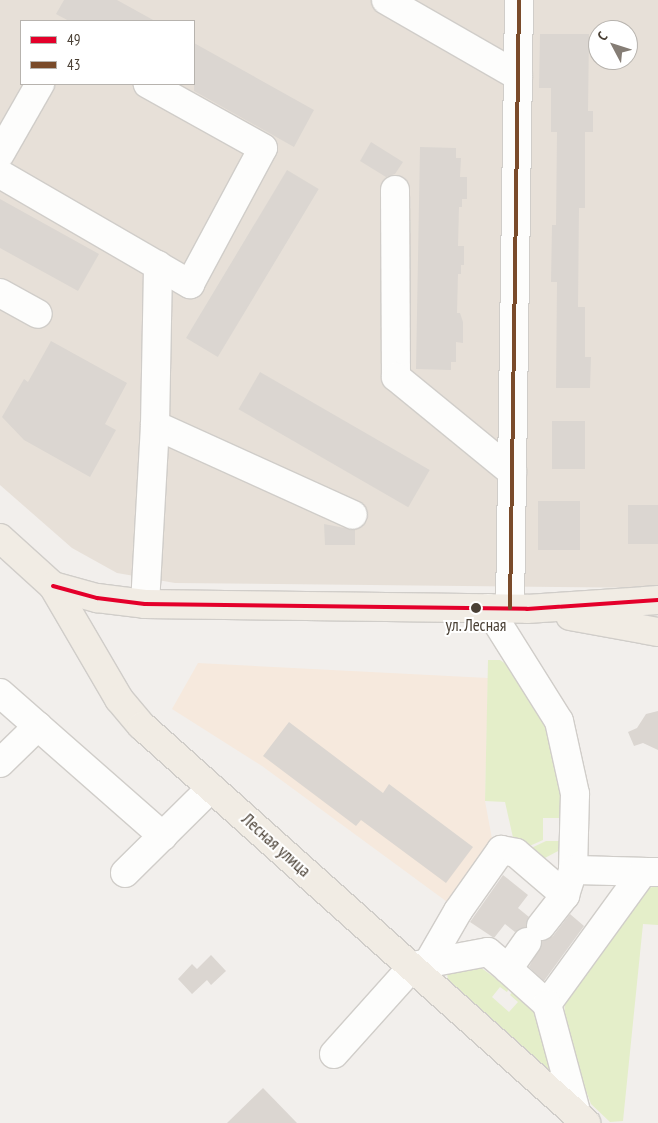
<!DOCTYPE html>
<html>
<head>
<meta charset="utf-8">
<style>
  body { margin:0 }
  #map { position:relative; width:658px; height:1123px; overflow:hidden; background:#f2efec; font-family:"PT Sans Narrow",sans-serif }
  div>[style] { position:absolute }
  .residential>* { inset:0; background:#e7e0d8 }
  .commercial>* { inset:0; background:#f6e9dd }
  .green>* { inset:0; background:#e4eec9 }
  .building>* { inset:0; background:#dbd6d1; transform-origin:0 0 }
  .roads { filter:drop-shadow(1px 0 #d0cdc9) drop-shadow(-1px 0 #d0cdc9) drop-shadow(0 1px #d0cdc9) drop-shadow(0 -1px #d0cdc9) }
  .minor>* { height:28px; margin:-14px; padding:0 14px; transform-origin:14px; border-radius:14px; background:#fdfdfc }
  .major>* { height:28px; margin:-14px; padding:0 14px; transform-origin:14px; border-radius:14px; background:#f1ece4 }
  .bus-1>* { height:4px; margin:-2px; padding:0 2px; transform-origin:2px; border-radius:2px; background:#e4002b }
  .bus-2>* { height:4px; margin:-2px; padding:0 2px; transform-origin:2px; border-radius:2px; background:#7a4b2a }
  .dots>* { width:14px; height:14px; translate:-50% -50%; box-sizing:border-box; border:2px solid #fff; border-radius:50% }
  span { translate:-50% -50%; white-space:nowrap; text-align:center; line-height:1.15; -webkit-text-stroke:4px #fff; paint-order:stroke }
  .bus-label { font-size:17px; color:#4a4035 }
  .street-label { font-size:18px; color:#4a4035 }
  .legend { position:absolute; left:20px; top:20px; width:175px; height:65px; box-sizing:border-box; background:#fff; border:1px solid #b7b3ae; margin:0; padding:6px 9px; list-style:none; font-size:15px; color:#4a4035 }
  .legend li { display:flex; align-items:center; gap:10px; height:25px }
  .legend b { width:25px; border:1px solid #b7b3ae }
  .north { position:absolute; left:588px; top:20px; width:50px; height:50px; box-sizing:border-box; background:#fff; border:1px solid #b7b3ae; border-radius:50%; rotate:310deg; font-size:14px; font-weight:700; line-height:20px; text-align:center; color:#4a4035 }
  .north::after { content:''; display:block; margin:auto; width:18px; height:22px; background:#857d75; clip-path:polygon(50% 0,100% 100%,50% 72%,0 100%) }
</style>
</head>
<body>
<div id="map">
  <div class="residential">
    <div style="clip-path:polygon(evenodd,0 0,658px 0,658px 588px,175px 583px,117px 573px,72px 548px,0 485px,0 0,21px 21px,194px 21px,194px 84px,21px 84px,21px 21px,0 0,598px 30px,628px 30px,628px 60px,598px 60px,598px 30px)"></div>
  </div>
  <div class="commercial">
    <div style="clip-path:polygon(198px 663px,488px 678px,485px 801px,493px 844px,454px 907px,262px 766px,172px 709px)"></div>
  </div>
  <div class="green">
    <div style="clip-path:polygon(488px 660px,500px 660px,509px 666px,546px 720px,566px 818px,543px 818px,543px 840px,525px 848px,514px 842px,505px 802px,485px 801px)"></div>
    <div style="clip-path:polygon(546px 841px,566px 841px,560px 850px,543px 859px,527px 850px)"></div>
    <div style="clip-path:polygon(658px 886px,658px 925px,643px 924px,623px 1121px,610px 1122px,591px 1104px,573px 1056px,564px 1024px,565px 996px,648px 888px)"></div>
    <div style="clip-path:polygon(480px 967px,509px 988px,507px 992px,500px 987px,492px 997px,509px 1012px,518px 1002px,510px 995px,513px 991px,538px 1014px,556px 1076px,448px 980px,447px 973px)"></div>
  </div>
  <div class="building">
    <div style="clip-path:polygon(64px 0,117px 0,155px 21px,69px 21px,56px 14px)"></div>
    <div style="clip-path:polygon(540px 34px,589px 34px,588px 111px,593px 111px,593px 132px,585px 132px,585px 208px,579px 208px,578px 307px,585px 307px,585px 357px,591px 357px,590px 388px,556px 388px,557px 282px,551px 282px,552px 225px,556px 225px,557px 132px,551px 132px,551px 88px,539px 88px)"></div>
    <div style="clip-path:polygon(194px 43px,314px 110px,294px 147px,194px 91px)"></div>
    <div style="clip-path:polygon(371px 142px,403px 162px,395px 174px,386px 177px,360px 161px)"></div>
    <div style="clip-path:polygon(420px 147px,456px 148px,456px 158px,461px 158px,460px 177px,467px 177px,467px 199px,462px 199px,462px 207px,459px 207px,458px 246px,464px 246px,464px 265px,461px 265px,461px 274px,458px 274px,457px 313px,460px 313px,463px 322px,463px 343px,456px 342px,456px 362px,451px 362px,451px 370px,416px 369px)"></div>
    <div style="left:287px;top:170px;width:37px;height:196px;rotate:31deg"></div>
    <div style="clip-path:polygon(0 199px,99px 254px,78px 291px,0 248px)"></div>
    <div style="clip-path:polygon(51px 341px,127px 383px,105px 424px,116px 430px,90px 477px,24px 440px,2px 417px,24px 379px,28px 382px)"></div>
    <div style="left:260px;top:372px;width:196px;height:43px;rotate:30deg"></div>
    <div style="left:552px;top:421px;width:33px;height:48px"></div>
    <div style="left:538px;top:501px;width:42px;height:49px"></div>
    <div style="left:658px;top:505px;width:39px;height:30px;rotate:90deg"></div>
    <div style="clip-path:polygon(324px 524px,355px 530px,355px 545px,325px 545px)"></div>
    <div style="clip-path:polygon(658px 711px,658px 750px,643px 743px,634px 746px,628px 732px,637px 728px,646px 714px)"></div>
    <div style="clip-path:polygon(289px 722px,383px 793px,389px 784px,473px 847px,446px 883px,361px 820px,356px 826px,263px 756px)"></div>
    <div style="clip-path:polygon(503px 875px,528px 895px,518px 908px,529px 917px,526px 927px,515px 932px,505px 924px,494px 938px,470px 922px)"></div>
    <div style="clip-path:polygon(570px 914px,584px 926px,544px 981px,529px 967px,542px 941px,553px 936px)"></div>
    <div style="clip-path:polygon(211px 955px,226px 971px,211px 985px,207px 980px,192px 994px,178px 979px,192px 964px,197px 969px)"></div>
    <div style="clip-path:polygon(263px 1088px,297px 1123px,227px 1123px)"></div>
  </div>
  <div class="roads">
    <div class="minor">
      <div style="left:386px;top:0;width:152px;rotate:29.9deg"></div>
      <div style="left:0;top:154px;width:81px;rotate:-60.3deg"></div>
      <div style="left:0;top:174px;width:220px;rotate:30.1deg"></div>
      <div style="left:190px;top:284px;width:154px;rotate:-61.8deg"></div>
      <div style="left:263px;top:148px;width:132px;rotate:-150.9deg"></div>
      <div style="left:395px;top:190px;width:187px;rotate:89.7deg"></div>
      <div style="left:396px;top:377px;width:150px;rotate:39.3deg"></div>
      <div style="left:0;top:293px;width:43px;rotate:28.9deg"></div>
      <div style="left:155px;top:425px;width:217px;rotate:24.4deg"></div>
      <div style="left:145px;top:604px;width:179px;rotate:-86.8deg"></div>
      <div style="left:155px;top:425px;width:160px;rotate:-88.9deg"></div>
      <div style="left:488px;top:608px;width:133px;rotate:57.9deg"></div>
      <div style="left:559px;top:721px;width:75px;rotate:77.6deg"></div>
      <div style="left:575px;top:794px;width:76px;rotate:91.5deg"></div>
      <div style="left:510px;top:608px;width:608px;rotate:-89.15deg"></div>
      <div style="left:0;top:693px;width:217px;rotate:41.3deg"></div>
      <div style="left:0;top:763px;width:53px;rotate:-44.2deg"></div>
      <div style="left:125px;top:873px;width:121px;rotate:-44.7deg"></div>
      <div style="left:541px;top:926px;width:39px;rotate:-52deg"></div>
      <div style="left:565px;top:895px;width:26px;rotate:-72deg"></div>
      <div style="left:573px;top:870px;width:70px;rotate:1.6deg"></div>
      <div style="left:428px;top:963px;width:60px;rotate:-60deg"></div>
      <div style="left:458px;top:911px;width:75px;rotate:-54.8deg"></div>
      <div style="left:501px;top:850px;width:15px;rotate:11deg"></div>
      <div style="left:516px;top:853px;width:65px;rotate:40.6deg"></div>
      <div style="left:508px;top:969px;width:52px;rotate:41.9deg"></div>
      <div style="left:547px;top:1004px;width:163px;rotate:-54deg"></div>
      <div style="left:643px;top:872px;width:15px"></div>
      <div style="left:547px;top:1004px;width:115px;rotate:74.9deg"></div>
      <div style="left:334px;top:1054px;width:118px;rotate:-48.1deg"></div>
      <div style="left:413px;top:966px;width:76px;rotate:-10.6deg"></div>
      <div style="left:488px;top:952px;width:26px;rotate:40deg"></div>
      <div style="left:508px;top:969px;width:33px;rotate:-55deg"></div>
    </div>
    <div class="major">
      <div style="left:0;top:538px;width:72px;rotate:42.2deg"></div>
      <div style="left:53px;top:586px;width:131px;rotate:59.7deg"></div>
      <div style="left:119px;top:699px;width:35px;rotate:50deg"></div>
      <div style="left:142px;top:726px;width:596px;rotate:41.8deg"></div>
      <div style="left:53px;top:586px;width:46px;rotate:15.3deg"></div>
      <div style="left:97px;top:598px;width:48px;rotate:7.1deg"></div>
      <div style="left:145px;top:604px;width:382px;rotate:0.7deg"></div>
      <div style="left:527px;top:609px;width:131px;rotate:-3.9deg"></div>
      <div style="left:570px;top:616px;width:89px;rotate:10.3deg"></div>
    </div>
  </div>
  <div class="bus-1">
    <div style="left:53px;top:586px;width:46px;rotate:15.3deg"></div>
    <div style="left:97px;top:598px;width:48px;rotate:7.1deg"></div>
    <div style="left:145px;top:604px;width:382px;rotate:0.7deg"></div>
    <div style="left:527px;top:609px;width:131px;rotate:-3.9deg"></div>
  </div>
  <div class="bus-2">
    <div style="left:510px;top:608px;width:608px;rotate:-89.15deg"></div>
  </div>
  <div class="dots">
    <div style="left:476px;top:608px;background:#4a4035"></div>
  </div>
  <div class="bus-label">
    <span style="left:476px;top:626px">ул. Лесная</span>
  </div>
  <div class="street-label">
    <span style="left:276px;top:845px;rotate:42deg">Лесная улица</span>
  </div>
  <ul class="legend">
  <li><b style="height:6px;background:#e4002b"></b>49</li>
  <li><b style="height:6px;background:#7a4b2a"></b>43</li>
  </ul>
  <div class="north">С</div>
</div>
</body>
</html>
